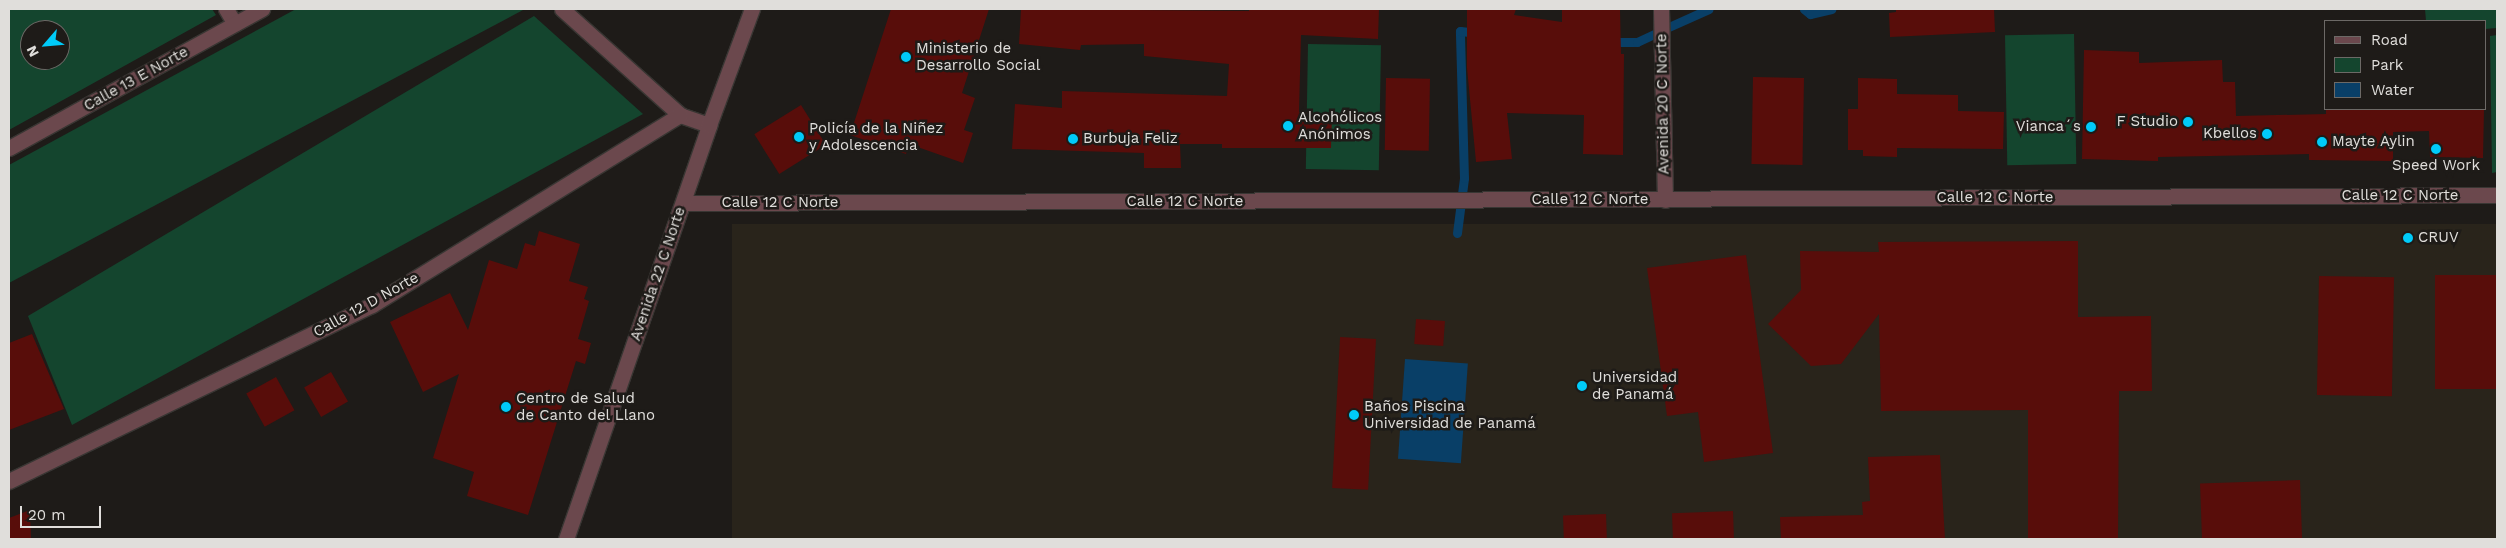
<!DOCTYPE html>
<html>
<head>
<meta charset="utf-8">
<style>
  body { margin:0 }
  #map { position:relative; width:2506px; height:548px; overflow:hidden; background:#1e1b18; font-family:"Work Sans",sans-serif }
  div>[style] { position:absolute }
  .built>* { inset:0; background:#29241b; transform-origin:0 0 }
  .green>* { inset:0; background:#14452e; transform-origin:0 0 }
  .water>* { inset:0; background:#093f67; transform-origin:0 0 }
  .stream>* { height:9px; margin:-4.5px; padding:0 4.5px; transform-origin:4.5px; border-radius:4.5px; background:#093f67 }
  .building>* { inset:0; background:#580d0a; transform-origin:0 0 }
  .roads { filter:drop-shadow(1px 0 #393633) drop-shadow(-1px 0 #393633) drop-shadow(0 1px #393633) drop-shadow(0 -1px #393633) }
  .minor>* { height:15px; margin:-7.5px; padding:0 7.5px; transform-origin:7.5px; border-radius:7.5px; background:#6b484d }
  .dots>* { width:14px; height:14px; translate:-50% -50%; box-sizing:border-box; border:2px solid #1e1b18; border-radius:50% }
  span { translate:-50% -50%; white-space:nowrap; text-align:center; line-height:1.15; -webkit-text-stroke:5px #1e1b18; paint-order:stroke }
  .poi-label { font-size:15px; color:#e0dedb }
  .left { translate:0 -50%; text-align:left }
  .right { translate:-100% -50%; text-align:right }
  .street-label { font-size:15px; color:#e0dedb }
  .frame { position:absolute; inset:0; border:10px solid #e0dedb; pointer-events:none }
  .legend { position:absolute; left:2324px; top:20px; width:162px; height:90px; box-sizing:border-box; background:#1e1b18; border:1px solid #6c6966; margin:0; padding:6px 9px; list-style:none; font-size:15px; color:#e0dedb }
  .legend li { display:flex; align-items:center; gap:10px; height:25px }
  .legend b { width:25px; border:1px solid #6c6966 }
  .north { position:absolute; left:20px; top:20px; width:50px; height:50px; box-sizing:border-box; background:#1e1b18; border:1px solid #6c6966; border-radius:50%; rotate:243deg; font-size:14px; font-weight:700; line-height:20px; text-align:center; color:#e0dedb }
  .north::after { content:''; display:block; margin:auto; width:18px; height:22px; background:#00cbf9; clip-path:polygon(50% 0,100% 100%,50% 72%,0 100%) }
  .scale { position:absolute; left:20px; top:506px; width:81px; height:22px; box-sizing:border-box; border:2px solid #e0dedb; border-top:0; padding-left:6px; font-size:15px; line-height:18px; white-space:nowrap; color:#e0dedb; -webkit-text-stroke:4px #1e1b18; paint-order:stroke }
</style>
</head>
<body>
<div id="map">
  <div class="built">
    <div style="left:2497px;top:224px;width:315px;height:1765px;rotate:90deg"></div>
  </div>
  <div class="green">
    <div style="clip-path:polygon(evenodd,9px 9px,212px 9px,216px 15px,9px 130px,9px 9px,30px 30px,60px 30px,60px 60px,30px 60px,30px 30px)"></div>
    <div style="clip-path:polygon(296px 9px,523px 10px,9px 283px,9px 165px)"></div>
    <div style="clip-path:polygon(2425px 9px,2497px 9px,2497px 28px,2485px 29px,2485px 21px,2426px 21px)"></div>
    <div style="clip-path:polygon(534px 16px,643px 114px,72px 425px,28px 316px)"></div>
    <div style="left:2074px;top:34px;width:130px;height:69px;rotate:89deg"></div>
    <div style="clip-path:polygon(2497px 35px,2497px 172px,2492px 173px,2490px 36px)"></div>
    <div style="left:1308px;top:44px;width:73px;height:125px;rotate:1deg"></div>
  </div>
  <div class="water">
    <div style="left:1405px;top:359px;width:63px;height:100px;rotate:4deg"></div>
  </div>
  <div class="stream">
    <div style="left:1804px;top:9px;width:8px;rotate:40deg"></div>
    <div style="left:1810px;top:14px;width:22px;rotate:-13deg"></div>
    <div style="left:1662px;top:30px;width:51px;rotate:-24.1deg"></div>
    <div style="left:1609px;top:42px;width:28px"></div>
    <div style="left:1637px;top:42px;width:26px;rotate:-25deg"></div>
    <div style="left:1457px;top:233px;width:55px;rotate:-82.7deg"></div>
    <div style="left:1464px;top:178px;width:147px;rotate:-91.6deg"></div>
    <div style="left:1460px;top:31px;width:19px;rotate:6deg"></div>
  </div>
  <div class="building">
    <div style="clip-path:polygon(891px 9px,989px 9px,962px 93px,975px 98px,964px 130px,973px 133px,963px 163px,909px 144px,906px 154px,850px 135px)"></div>
    <div style="clip-path:polygon(1021px 9px,1249px 11px,1249px 9px,1379px 9px,1378px 39px,1301px 35px,1299px 112px,1332px 114px,1331px 148px,1222px 148px,1222px 144px,1180px 144px,1181px 168px,1144px 168px,1144px 153px,1012px 149px,1015px 104px,1062px 108px,1062px 91px,1227px 96px,1229px 64px,1144px 56px,1144px 44px,1081px 45px,1080px 50px,1019px 44px)"></div>
    <div style="clip-path:polygon(1467px 9px,1516px 9px,1514px 15px,1562px 22px,1562px 9px,1620px 9px,1621px 54px,1624px 54px,1623px 155px,1583px 154px,1584px 115px,1507px 113px,1512px 159px,1476px 162px,1467px 68px)"></div>
    <div style="clip-path:polygon(1896px 9px,1994px 9px,1995px 32px,1890px 37px,1889px 13px,1896px 12px)"></div>
    <div style="clip-path:polygon(2084px 50px,2139px 52px,2139px 63px,2222px 60px,2223px 82px,2235px 82px,2236px 116px,2326px 114px,2326px 109px,2484px 109px,2483px 158px,2430px 157px,2429px 131px,2393px 132px,2393px 161px,2309px 160px,2309px 154px,2158px 157px,2158px 161px,2082px 159px)"></div>
    <div style="left:1753px;top:77px;width:51px;height:87px;rotate:1deg"></div>
    <div style="left:1386px;top:78px;width:44px;height:72px;rotate:1deg"></div>
    <div style="clip-path:polygon(1858px 78px,1897px 79px,1897px 94px,1958px 95px,1958px 111px,2004px 112px,2003px 149px,1897px 148px,1897px 157px,1863px 156px,1863px 150px,1848px 150px,1848px 109px,1858px 109px)"></div>
    <div style="left:801px;top:105px;width:47px;height:55px;rotate:58deg"></div>
    <div style="clip-path:polygon(539px 231px,580px 244px,569px 281px,588px 287px,584px 299px,589px 301px,578px 339px,591px 343px,585px 364px,576px 361px,528px 515px,467px 496px,474px 472px,433px 458px,459px 374px,423px 392px,390px 322px,450px 293px,468px 330px,489px 260px,517px 269px,525px 243px,535px 246px)"></div>
    <div style="clip-path:polygon(2078px 241px,2078px 317px,2151px 316px,2152px 391px,2119px 391px,2118px 539px,2028px 539px,2028px 410px,1881px 411px,1879px 314px,1841px 364px,1811px 366px,1768px 324px,1801px 290px,1800px 251px,1879px 252px,1878px 242px)"></div>
    <div style="clip-path:polygon(1746px 255px,1773px 453px,1704px 462px,1698px 412px,1667px 416px,1647px 268px)"></div>
    <div style="left:2497px;top:275px;width:114px;height:62px;rotate:90deg"></div>
    <div style="left:2319px;top:276px;width:75px;height:119px;rotate:1deg"></div>
    <div style="left:1416px;top:319px;width:29px;height:25px;rotate:4deg"></div>
    <div style="clip-path:polygon(32px 334px,64px 409px,9px 430px,9px 343px)"></div>
    <div style="left:1376px;top:339px;width:151px;height:36px;rotate:93deg"></div>
    <div style="left:331px;top:372px;width:34px;height:31px;rotate:60deg"></div>
    <div style="left:276px;top:377px;width:38px;height:34px;rotate:61deg"></div>
    <div style="clip-path:polygon(1940px 455px,1945px 539px,1781px 539px,1780px 517px,1863px 515px,1862px 502px,1870px 501px,1868px 457px)"></div>
    <div style="left:2300px;top:480px;width:59px;height:100px;rotate:88deg"></div>
    <div style="clip-path:polygon(30px 510px,31px 539px,9px 539px,9px 518px)"></div>
    <div style="left:1733px;top:511px;width:28px;height:61px;rotate:88deg"></div>
    <div style="left:1606px;top:514px;width:25px;height:43px;rotate:88deg"></div>
  </div>
  <div class="roads">
    <div class="minor">
      <div style="left:226px;top:9px;width:17px;rotate:59deg"></div>
      <div style="left:562px;top:9px;width:159px;rotate:41.9deg"></div>
      <div style="left:680px;top:115px;width:31px;rotate:19deg"></div>
      <div style="left:1661px;top:9px;width:191px;rotate:88.8deg"></div>
      <div style="left:9px;top:148px;width:289px;rotate:-28.8deg"></div>
      <div style="left:683px;top:203px;width:1814px;rotate:-0.25deg"></div>
      <div style="left:9px;top:481px;width:403px;rotate:-25.9deg"></div>
      <div style="left:372px;top:305px;width:362px;rotate:-31.7deg"></div>
      <div style="left:566px;top:539px;width:438px;rotate:-70.9deg"></div>
      <div style="left:709px;top:125px;width:124px;rotate:-69.7deg"></div>
    </div>
  </div>
  <div class="dots">
    <div style="left:906px;top:57px;background:#00cbf9"></div>
    <div style="left:2188px;top:122px;background:#00cbf9"></div>
    <div style="left:1288px;top:126px;background:#00cbf9"></div>
    <div style="left:2091px;top:127px;background:#00cbf9"></div>
    <div style="left:2267px;top:134px;background:#00cbf9"></div>
    <div style="left:799px;top:137px;background:#00cbf9"></div>
    <div style="left:1073px;top:139px;background:#00cbf9"></div>
    <div style="left:2322px;top:142px;background:#00cbf9"></div>
    <div style="left:2436px;top:149px;background:#00cbf9"></div>
    <div style="left:2408px;top:238px;background:#00cbf9"></div>
    <div style="left:1582px;top:386px;background:#00cbf9"></div>
    <div style="left:506px;top:407px;background:#00cbf9"></div>
    <div style="left:1354px;top:415px;background:#00cbf9"></div>
  </div>
  <div class="poi-label">
    <span class="left" style="left:916px;top:57px">Ministerio de<br>Desarrollo Social</span>
    <span class="left" style="left:1298px;top:126px">Alcohólicos<br>Anónimos</span>
    <span class="right" style="left:2178px;top:122px">F Studio</span>
    <span class="right" style="left:2081px;top:127px">Vianca´s</span>
    <span class="left" style="left:809px;top:137px">Policía de la Niñez<br>y Adolescencia</span>
    <span class="right" style="left:2257px;top:134px">Kbellos</span>
    <span class="left" style="left:1083px;top:139px">Burbuja Feliz</span>
    <span class="left" style="left:2332px;top:142px">Mayte Aylin</span>
    <span style="left:2436px;top:166px">Speed Work</span>
    <span class="left" style="left:2418px;top:238px">CRUV</span>
    <span class="left" style="left:1592px;top:386px">Universidad<br>de Panamá</span>
    <span class="left" style="left:516px;top:407px">Centro de Salud<br>de Canto del Llano</span>
    <span class="left" style="left:1364px;top:415px">Baños Piscina<br>Universidad de Panamá</span>
  </div>
  <div class="street-label">
    <span style="left:136px;top:79px;rotate:-29deg">Calle 13 E Norte</span>
    <span style="left:1663px;top:104px;rotate:-91deg">Avenida 20 C Norte</span>
    <span style="left:2400px;top:196px">Calle 12 C Norte</span>
    <span style="left:1995px;top:198px">Calle 12 C Norte</span>
    <span style="left:1590px;top:200px">Calle 12 C Norte</span>
    <span style="left:1185px;top:202px">Calle 12 C Norte</span>
    <span style="left:780px;top:203px">Calle 12 C Norte</span>
    <span style="left:658px;top:274px;rotate:-71deg">Avenida 22 C Norte</span>
    <span style="left:366px;top:305px;rotate:-29deg">Calle 12 D Norte</span>
  </div>
  <div class="frame"></div>
  <ul class="legend">
  <li><b style="height:6px;background:#6b484d"></b>Road</li>
  <li><b style="height:14px;background:#14452e"></b>Park</li>
  <li><b style="height:14px;background:#093f67"></b>Water</li>
  </ul>
  <div class="north">N</div>
  <div class="scale">20 m</div>
</div>
</body>
</html>
